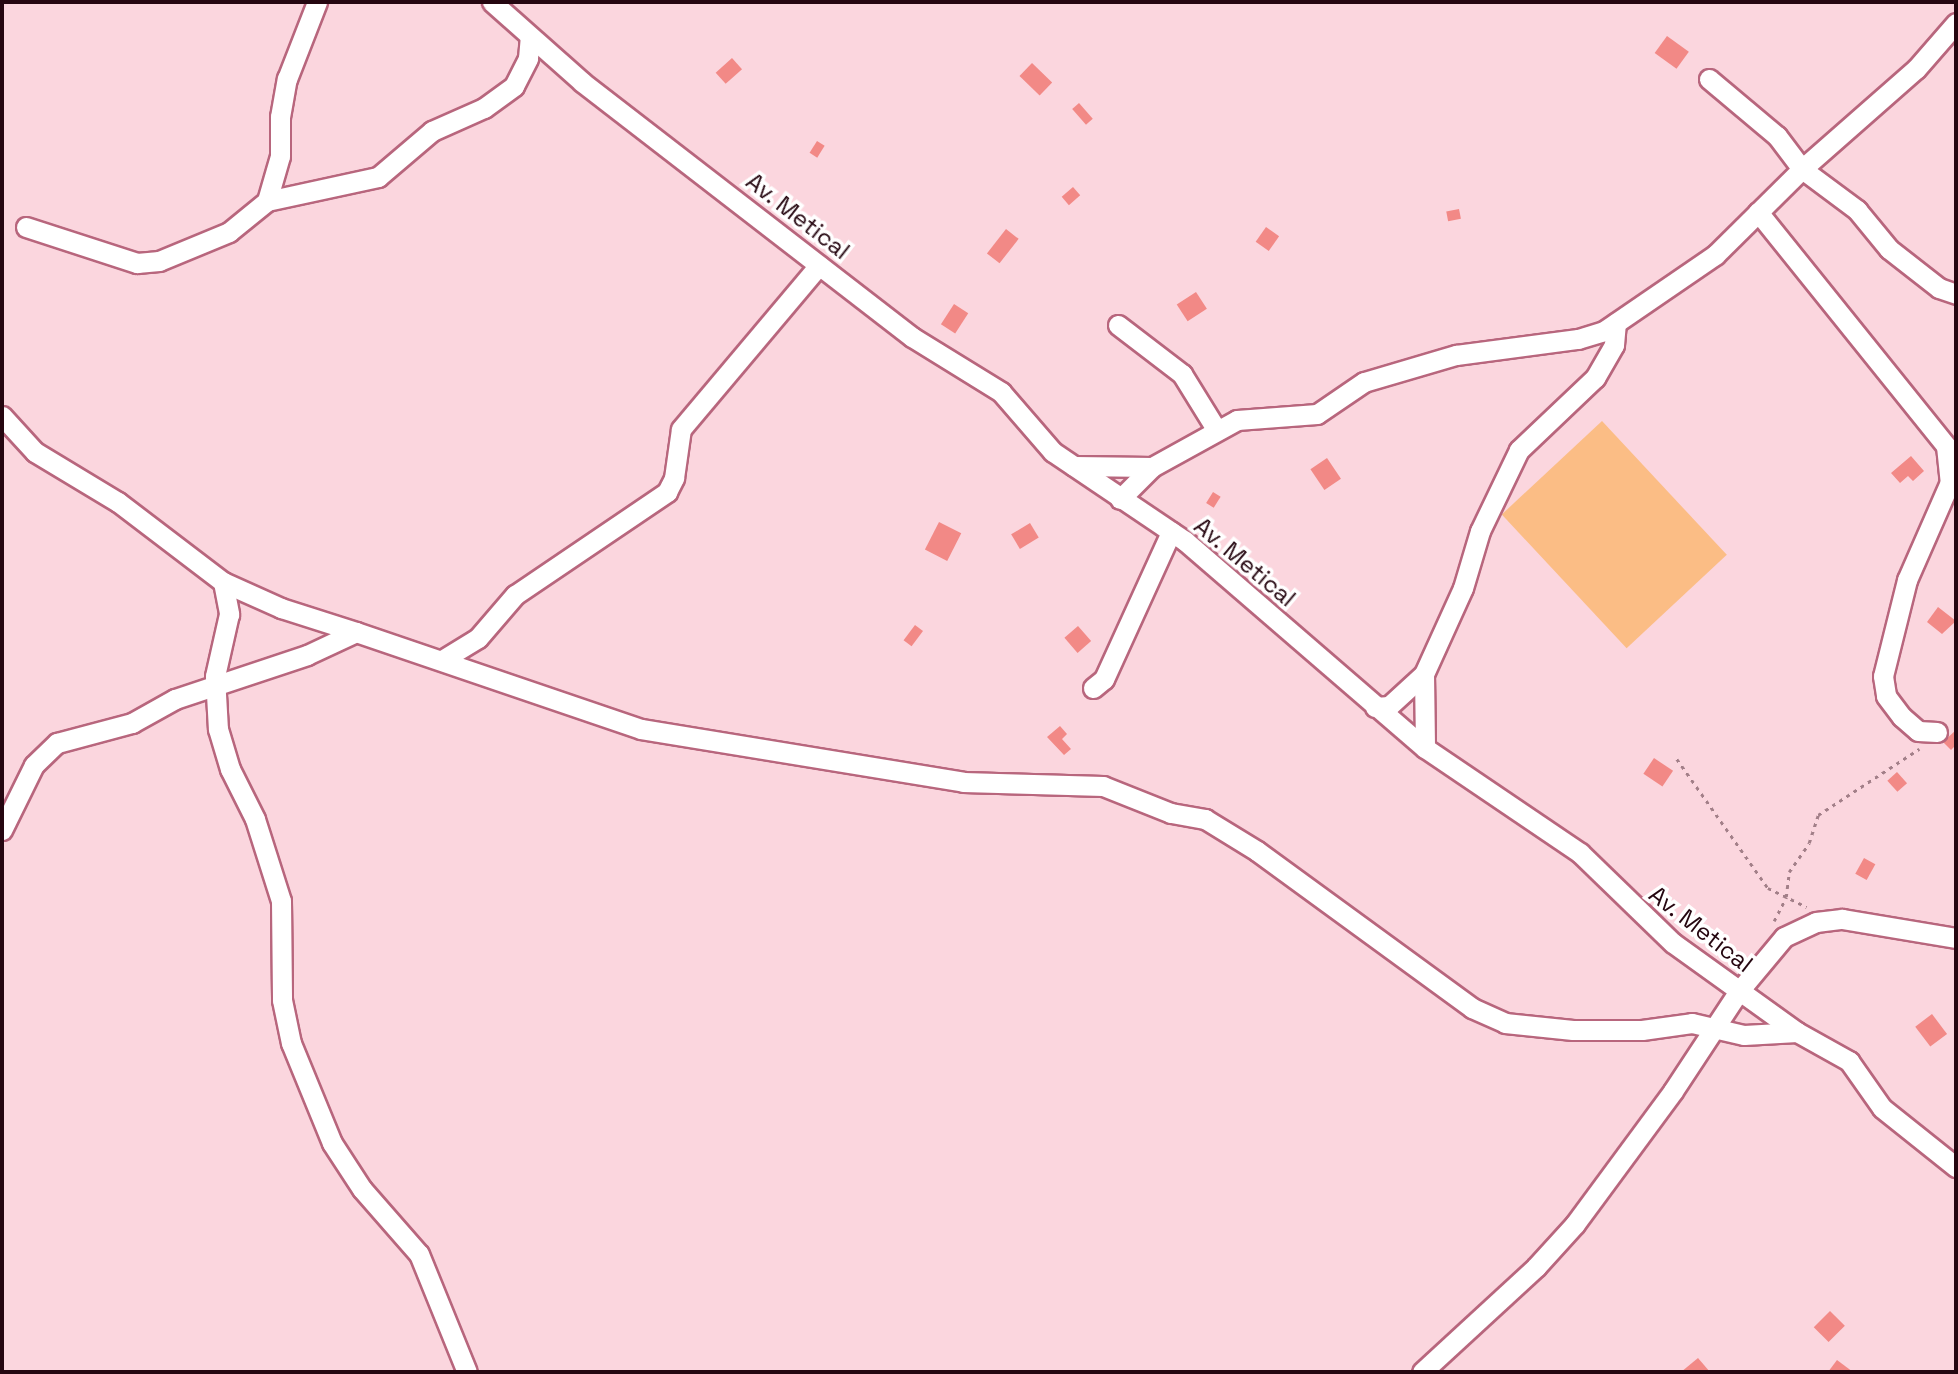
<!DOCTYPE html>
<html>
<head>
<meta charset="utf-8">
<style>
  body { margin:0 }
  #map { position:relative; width:1958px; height:1374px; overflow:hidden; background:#fbd6de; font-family:"Space Grotesk",sans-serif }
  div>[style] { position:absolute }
  .green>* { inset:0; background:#fbbd85; transform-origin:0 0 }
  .building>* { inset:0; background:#f28986; transform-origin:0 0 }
  .path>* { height:2.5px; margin-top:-1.25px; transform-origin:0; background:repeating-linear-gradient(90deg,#a27f88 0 3.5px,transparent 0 8.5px) }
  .roads { filter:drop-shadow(2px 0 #b8667d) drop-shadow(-2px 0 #b8667d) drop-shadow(0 2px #b8667d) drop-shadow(0 -2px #b8667d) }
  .minor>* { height:19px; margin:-9.5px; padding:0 9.5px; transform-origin:9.5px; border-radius:9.5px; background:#fff }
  span { translate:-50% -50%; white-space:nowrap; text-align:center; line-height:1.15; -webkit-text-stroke:7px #fff; paint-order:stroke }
  .street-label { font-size:24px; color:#250610 }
  .frame { position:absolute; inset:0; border:4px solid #250610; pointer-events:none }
</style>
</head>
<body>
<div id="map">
  <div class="green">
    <div style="left:1602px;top:421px;width:183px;height:137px;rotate:47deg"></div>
  </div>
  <div class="building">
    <div style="left:1667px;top:36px;width:27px;height:21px;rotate:36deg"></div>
    <div style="left:732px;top:58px;width:15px;height:22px;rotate:48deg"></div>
    <div style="left:1032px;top:63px;width:28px;height:18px;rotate:44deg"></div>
    <div style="left:1079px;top:103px;width:21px;height:9px;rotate:49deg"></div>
    <div style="left:817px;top:141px;width:9px;height:14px;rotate:32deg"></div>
    <div style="left:1073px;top:187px;width:11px;height:15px;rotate:49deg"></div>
    <div style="left:1459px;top:209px;width:10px;height:13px;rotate:79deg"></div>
    <div style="left:1266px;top:227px;width:16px;height:18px;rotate:35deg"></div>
    <div style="left:1006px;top:229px;width:16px;height:31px;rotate:38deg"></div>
    <div style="left:1196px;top:292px;width:20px;height:23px;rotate:57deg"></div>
    <div style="left:954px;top:304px;width:17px;height:24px;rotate:33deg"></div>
    <div style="clip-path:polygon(1911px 456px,1924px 471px,1913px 481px,1908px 476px,1900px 483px,1891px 473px)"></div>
    <div style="left:1327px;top:458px;width:25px;height:20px;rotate:56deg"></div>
    <div style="left:1213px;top:492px;width:9px;height:13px;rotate:32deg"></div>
    <div style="left:939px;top:522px;width:25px;height:31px;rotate:27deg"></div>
    <div style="left:1030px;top:523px;width:17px;height:22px;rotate:59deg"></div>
    <div style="clip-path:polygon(1938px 607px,1956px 621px,1942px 634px,1927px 622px)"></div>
    <div style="left:915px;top:625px;width:10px;height:19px;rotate:37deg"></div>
    <div style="left:1078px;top:626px;width:20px;height:18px;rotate:49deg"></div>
    <div style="clip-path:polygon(1060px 726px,1067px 734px,1062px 739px,1071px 749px,1064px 755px,1047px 737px)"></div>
    <div style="clip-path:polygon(1956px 730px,1956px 745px,1951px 750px,1943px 742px)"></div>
    <div style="left:1654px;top:758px;width:23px;height:19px;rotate:34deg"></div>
    <div style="left:1897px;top:772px;width:15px;height:13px;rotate:48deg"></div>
    <div style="left:1864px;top:858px;width:13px;height:18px;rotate:29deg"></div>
    <div style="left:1932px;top:1014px;width:25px;height:21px;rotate:53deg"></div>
    <div style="left:1830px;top:1311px;width:21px;height:23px;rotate:45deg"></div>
    <div style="clip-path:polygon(1698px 1358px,1710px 1372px,1681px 1372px)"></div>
    <div style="clip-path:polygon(1837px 1360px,1853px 1372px,1828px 1372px)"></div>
  </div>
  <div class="path">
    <div style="left:1677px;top:759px;width:158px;rotate:54.8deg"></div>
    <div style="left:1768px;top:888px;width:43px;rotate:26deg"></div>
    <div style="left:1774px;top:921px;width:27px;rotate:-63deg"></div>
    <div style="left:1786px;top:897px;width:25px;rotate:-83deg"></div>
    <div style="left:1789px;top:872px;width:35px;rotate:-55deg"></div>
    <div style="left:1809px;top:843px;width:29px;rotate:-72deg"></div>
    <div style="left:1818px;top:815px;width:121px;rotate:-33.2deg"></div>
  </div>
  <div class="roads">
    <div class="minor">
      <div style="left:492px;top:2px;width:120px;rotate:41.6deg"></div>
      <div style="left:582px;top:82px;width:417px;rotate:37.7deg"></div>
      <div style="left:912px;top:337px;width:105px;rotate:31.7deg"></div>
      <div style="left:1001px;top:392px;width:79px;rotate:49.1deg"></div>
      <div style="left:1053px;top:452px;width:159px;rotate:34deg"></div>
      <div style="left:1185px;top:541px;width:317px;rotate:40.8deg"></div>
      <div style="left:1425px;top:748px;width:187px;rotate:34.1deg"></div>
      <div style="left:1580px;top:853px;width:129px;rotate:44.1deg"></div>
      <div style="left:1673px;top:943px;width:153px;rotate:35.7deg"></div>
      <div style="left:1797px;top:1032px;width:60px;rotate:29.1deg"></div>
      <div style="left:1849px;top:1061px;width:57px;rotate:54.9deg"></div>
      <div style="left:1882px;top:1108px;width:95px;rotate:38.6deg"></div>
      <div style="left:1709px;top:79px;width:89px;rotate:40deg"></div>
      <div style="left:1777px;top:136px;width:41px;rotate:52.9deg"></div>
      <div style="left:1802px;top:169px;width:69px;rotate:36.7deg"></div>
      <div style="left:1857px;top:210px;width:50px;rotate:50.6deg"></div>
      <div style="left:1889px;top:249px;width:63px;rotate:38deg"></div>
      <div style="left:1939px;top:288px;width:18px;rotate:19deg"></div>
      <div style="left:267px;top:201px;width:47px;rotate:-73.9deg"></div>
      <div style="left:280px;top:156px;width:39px;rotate:-90deg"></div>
      <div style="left:280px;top:117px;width:39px;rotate:-80deg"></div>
      <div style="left:287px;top:79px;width:83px;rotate:-68.7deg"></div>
      <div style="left:1758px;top:212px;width:300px;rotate:51.2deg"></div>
      <div style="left:1946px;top:446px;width:36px;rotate:84deg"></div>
      <div style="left:1950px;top:482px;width:107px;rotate:113.7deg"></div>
      <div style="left:1907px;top:580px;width:99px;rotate:104deg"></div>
      <div style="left:1883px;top:676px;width:20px;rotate:81deg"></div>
      <div style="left:1886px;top:696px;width:26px;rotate:53deg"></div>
      <div style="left:1902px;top:717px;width:21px;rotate:41deg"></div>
      <div style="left:1918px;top:731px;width:19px;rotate:3deg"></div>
      <div style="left:26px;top:227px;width:117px;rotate:18deg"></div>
      <div style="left:137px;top:263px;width:22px;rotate:-5deg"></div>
      <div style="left:159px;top:261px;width:76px;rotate:-22.5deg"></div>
      <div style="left:229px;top:232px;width:49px;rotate:-39.2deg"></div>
      <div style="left:267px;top:201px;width:114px;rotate:-12.2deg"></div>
      <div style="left:378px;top:177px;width:71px;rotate:-40.4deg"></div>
      <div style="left:432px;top:131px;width:57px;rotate:-23.9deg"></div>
      <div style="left:484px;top:108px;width:37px;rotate:-36deg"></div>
      <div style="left:514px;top:86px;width:31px;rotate:-63deg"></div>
      <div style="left:528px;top:58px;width:21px;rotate:-85deg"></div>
      <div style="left:1118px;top:325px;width:81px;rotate:37.4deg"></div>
      <div style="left:1182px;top:374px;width:65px;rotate:58.3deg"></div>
      <div style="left:2px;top:416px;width:49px;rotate:47.5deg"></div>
      <div style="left:35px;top:452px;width:97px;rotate:31.1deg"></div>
      <div style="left:118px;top:502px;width:132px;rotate:37.3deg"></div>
      <div style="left:223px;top:582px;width:64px;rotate:24.1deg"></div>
      <div style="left:281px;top:608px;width:79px;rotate:17.7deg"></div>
      <div style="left:1074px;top:466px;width:78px;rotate:0.7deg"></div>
      <div style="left:1152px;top:467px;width:97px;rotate:-28.9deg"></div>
      <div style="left:1237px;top:420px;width:80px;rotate:-4.3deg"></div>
      <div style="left:1317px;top:414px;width:57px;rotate:-34.2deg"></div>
      <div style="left:1364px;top:382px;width:96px;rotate:-16.4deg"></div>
      <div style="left:1456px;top:355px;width:123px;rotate:-7.5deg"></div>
      <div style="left:1578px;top:339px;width:27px;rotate:-17deg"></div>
      <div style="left:1604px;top:331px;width:135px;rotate:-34.4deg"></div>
      <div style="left:1715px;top:255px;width:122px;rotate:-44.7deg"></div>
      <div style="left:1802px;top:169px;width:152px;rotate:-41.3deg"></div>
      <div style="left:1916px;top:69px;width:61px;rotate:-49deg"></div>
      <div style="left:1120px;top:499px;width:45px;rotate:-45deg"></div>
      <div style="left:223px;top:582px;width:33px;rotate:79deg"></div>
      <div style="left:229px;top:614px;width:64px;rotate:102.7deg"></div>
      <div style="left:215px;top:676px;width:53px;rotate:86.8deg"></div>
      <div style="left:218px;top:729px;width:42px;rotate:73.3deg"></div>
      <div style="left:230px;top:769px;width:56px;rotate:63.4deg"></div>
      <div style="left:255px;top:819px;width:86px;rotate:72.4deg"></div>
      <div style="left:281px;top:901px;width:99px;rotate:89.4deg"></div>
      <div style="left:282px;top:1000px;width:44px;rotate:78.2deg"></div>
      <div style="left:291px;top:1043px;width:108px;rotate:67.7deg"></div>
      <div style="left:332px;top:1143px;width:55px;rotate:56.9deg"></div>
      <div style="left:362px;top:1189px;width:86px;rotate:48.8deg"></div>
      <div style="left:419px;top:1254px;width:127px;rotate:67.9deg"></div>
      <div style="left:442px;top:660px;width:42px;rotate:-31.4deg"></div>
      <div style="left:478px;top:638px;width:57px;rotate:-49.3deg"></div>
      <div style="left:515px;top:595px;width:184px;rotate:-34.1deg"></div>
      <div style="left:667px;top:492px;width:16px;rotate:-63deg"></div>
      <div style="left:674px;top:478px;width:49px;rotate:-81.9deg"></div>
      <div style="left:681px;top:429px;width:214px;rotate:-49.9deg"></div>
      <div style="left:1424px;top:674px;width:74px;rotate:89.2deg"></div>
      <div style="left:1093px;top:688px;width:14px;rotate:-39deg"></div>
      <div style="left:1104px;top:679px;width:162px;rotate:-65.5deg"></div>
      <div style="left:1375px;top:707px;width:14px;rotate:-4deg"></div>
      <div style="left:1389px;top:706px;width:47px;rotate:-42.4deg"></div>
      <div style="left:1424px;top:674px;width:94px;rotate:-65.6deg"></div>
      <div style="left:1463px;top:588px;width:59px;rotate:-73.4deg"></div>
      <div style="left:1480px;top:531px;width:90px;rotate:-64.3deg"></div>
      <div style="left:1519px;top:450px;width:105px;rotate:-43.5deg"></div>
      <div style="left:1595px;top:378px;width:38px;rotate:-60deg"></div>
      <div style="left:1614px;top:345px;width:22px;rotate:-85deg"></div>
      <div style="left:2px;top:830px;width:72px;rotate:-63.8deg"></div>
      <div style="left:34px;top:765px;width:32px;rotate:-44deg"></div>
      <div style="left:57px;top:743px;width:78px;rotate:-14.9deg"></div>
      <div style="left:132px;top:723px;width:49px;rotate:-29.2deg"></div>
      <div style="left:175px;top:699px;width:139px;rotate:-18.4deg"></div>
      <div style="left:307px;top:655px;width:54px;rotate:-25.1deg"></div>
      <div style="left:356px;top:632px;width:301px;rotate:18.8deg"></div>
      <div style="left:641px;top:729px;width:326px;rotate:9.3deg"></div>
      <div style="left:963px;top:782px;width:140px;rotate:1.6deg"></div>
      <div style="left:1103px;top:786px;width:73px;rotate:21.7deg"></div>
      <div style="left:1171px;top:813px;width:35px;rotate:10deg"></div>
      <div style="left:1205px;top:819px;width:61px;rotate:31.6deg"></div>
      <div style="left:1257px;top:851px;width:266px;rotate:36.1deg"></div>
      <div style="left:1472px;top:1008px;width:36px;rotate:24deg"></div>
      <div style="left:1505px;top:1023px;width:68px;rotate:5.9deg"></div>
      <div style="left:1573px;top:1030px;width:69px"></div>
      <div style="left:1642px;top:1030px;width:50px;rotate:-8deg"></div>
      <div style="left:1692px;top:1023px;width:53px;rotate:13deg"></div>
      <div style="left:1744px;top:1035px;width:53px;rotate:-3.2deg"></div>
      <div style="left:1422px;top:1372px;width:155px;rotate:-42.6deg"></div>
      <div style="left:1536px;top:1267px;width:58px;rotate:-47.8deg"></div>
      <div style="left:1575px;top:1224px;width:165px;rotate:-53.6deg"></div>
      <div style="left:1673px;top:1091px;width:120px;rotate:-56.6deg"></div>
      <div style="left:1739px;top:991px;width:70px;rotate:-50.2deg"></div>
      <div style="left:1784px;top:937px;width:35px;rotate:-25deg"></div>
      <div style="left:1816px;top:922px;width:26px;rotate:-7deg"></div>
      <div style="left:1842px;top:919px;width:116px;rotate:9.5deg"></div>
    </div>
  </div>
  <div class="street-label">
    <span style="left:798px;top:216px;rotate:38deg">Av. Metical</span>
    <span style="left:1245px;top:562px;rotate:40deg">Av. Metical</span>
    <span style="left:1701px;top:929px;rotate:38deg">Av. Metical</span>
  </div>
  <div class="frame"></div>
</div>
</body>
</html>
